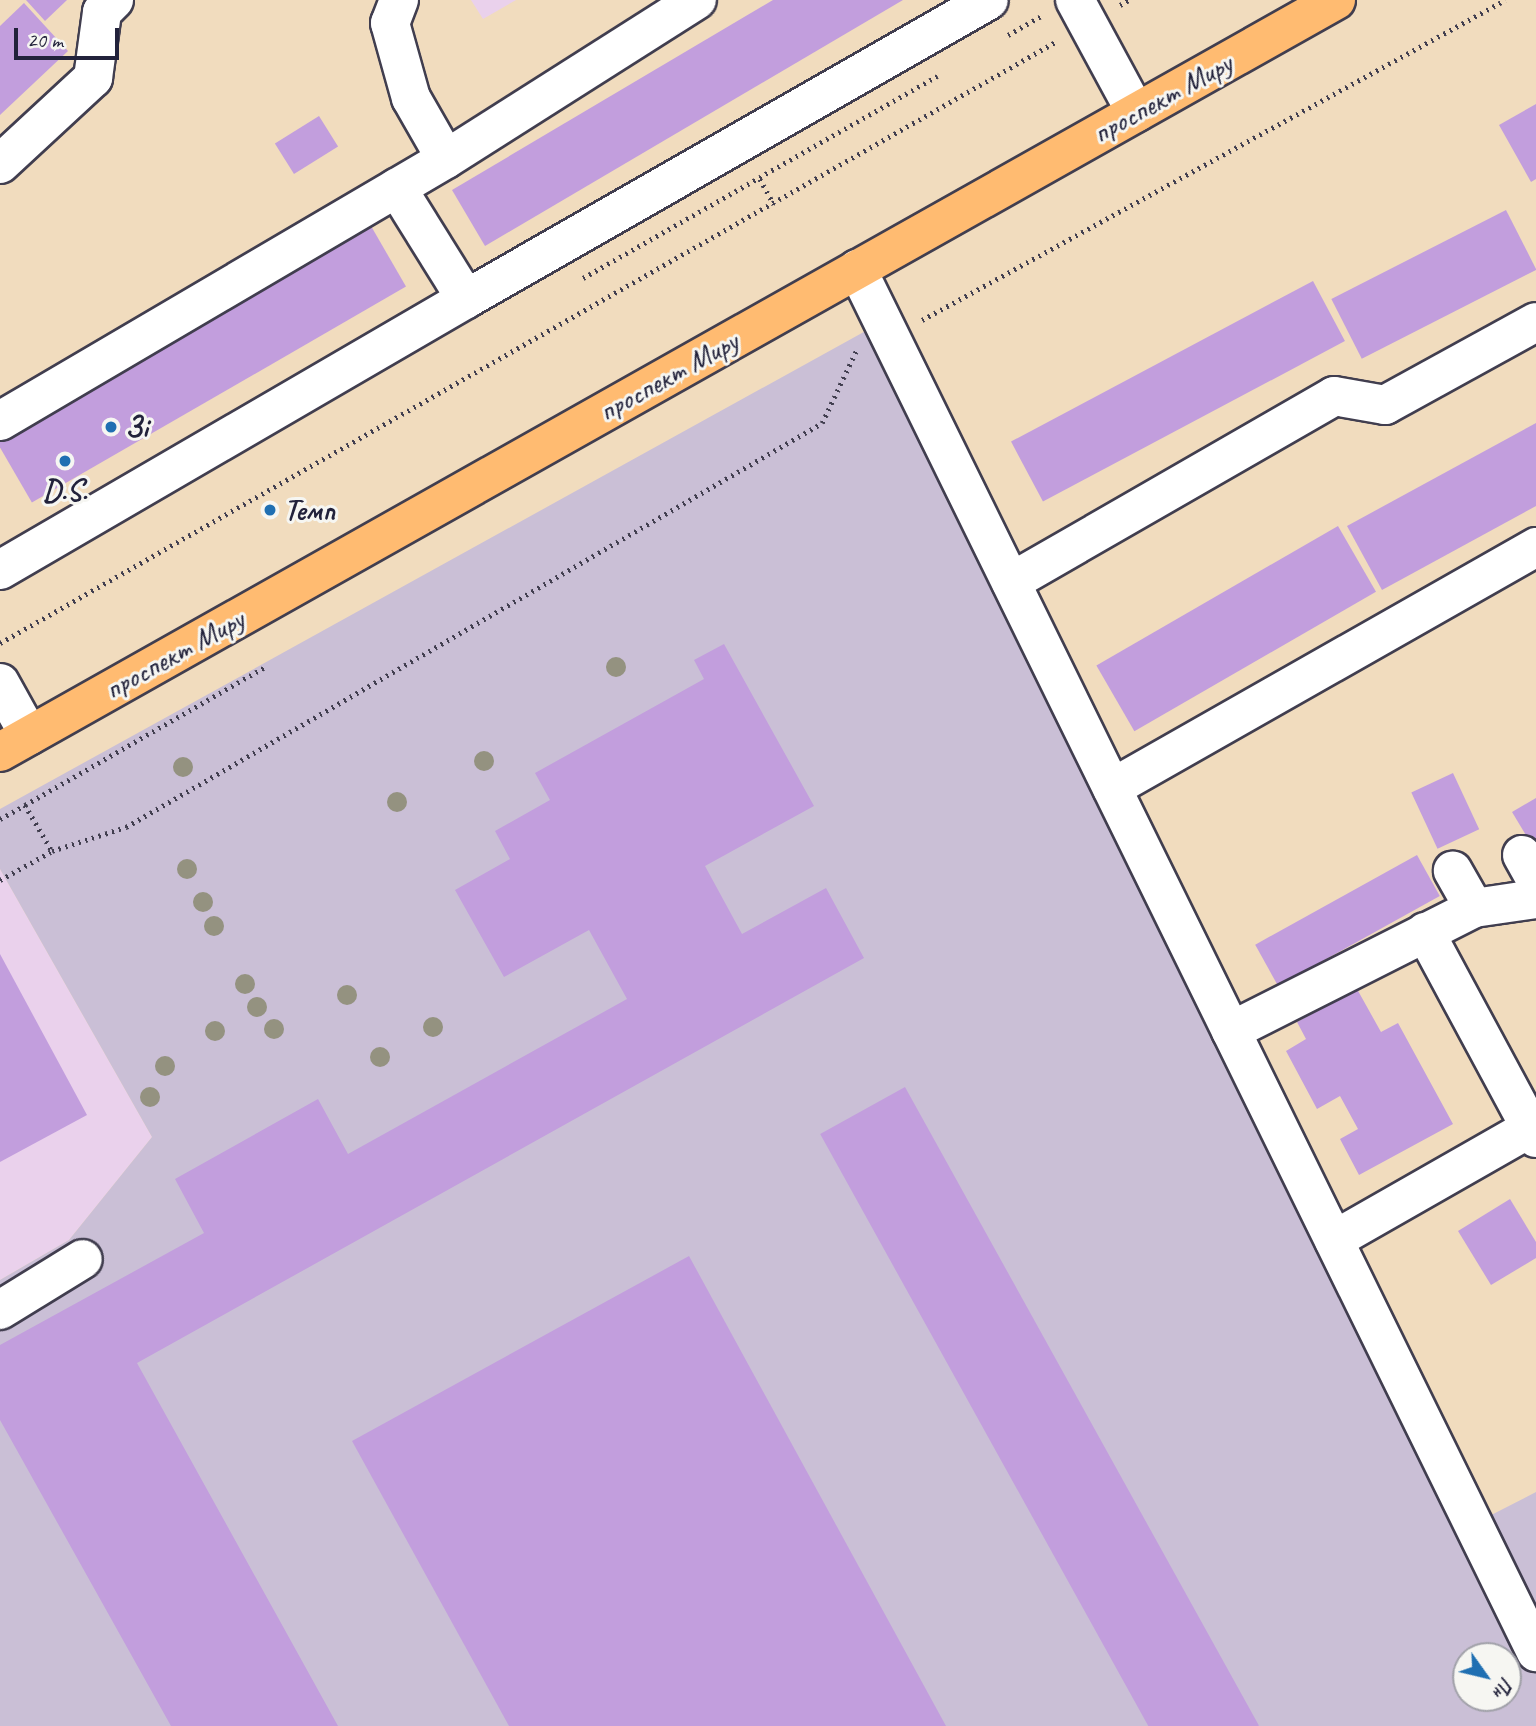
<!DOCTYPE html>
<html>
<head>
<meta charset="utf-8">
<style>
  body { margin:0 }
  #map { position:relative; width:1536px; height:1726px; overflow:hidden; background:#f1dcbe; font-family:Caveat,sans-serif }
  div>[style] { position:absolute }
  .built>* { inset:0; background:#ead1ec }
  .industrial>* { inset:0; background:#cabfd6 }
  .building>* { inset:0; background:#c29edd; transform-origin:0 0 }
  .path>* { height:4.5px; margin-top:-2.25px; transform-origin:0; background:repeating-linear-gradient(90deg,#413e4f 0 2px,transparent 0 7px) }
  .roads { filter:drop-shadow(2px 0 #413e4f) drop-shadow(-2px 0 #413e4f) drop-shadow(0 2px #413e4f) drop-shadow(0 -2px #413e4f) }
  .minor>* { height:38px; margin:-19px; padding:0 19px; transform-origin:19px; border-radius:19px; background:#fff }
  .major>* { height:38px; margin:-19px; padding:0 19px; transform-origin:19px; border-radius:19px; background:#ffbb71 }
  .trees>* { width:20px; height:20px; margin:-10px; border-radius:50%; background:#949280 }
  .dots>* { width:19px; height:19px; translate:-50% -50%; box-sizing:border-box; border:4px solid #f6f6f2; border-radius:50% }
  span { translate:-50% -50%; white-space:nowrap; text-align:center; line-height:1.15; -webkit-text-stroke:6px #f6f6f2; paint-order:stroke }
  .street-label { font-size:30px; color:#22223b }
  .poi-label { font-size:30px; color:#22223b; font-weight:700 }
  .left { translate:0 -50%; text-align:left }
  .north { position:absolute; left:1452px; top:1642px; width:70px; height:70px; box-sizing:border-box; background:#f6f6f2; border:2px solid #a1a1a9; border-radius:50%; rotate:124deg; font-size:19px; font-weight:700; line-height:28px; text-align:center; color:#22223b }
  .north::after { content:''; display:block; margin:auto; width:24px; height:32px; background:#1f6fb2; clip-path:polygon(50% 0,100% 100%,50% 72%,0 100%) }
  .scale { position:absolute; left:14px; top:28px; width:105px; height:32px; box-sizing:border-box; border:4px solid #22223b; border-top:0; padding-left:9px; font-size:21px; line-height:24px; white-space:nowrap; color:#22223b; -webkit-text-stroke:5px #f6f6f2; paint-order:stroke }
</style>
</head>
<body>
<div id="map">
  <div class="built">
    <div style="clip-path:polygon(471px 0,516px 0,483px 19px)"></div>
    <div style="clip-path:polygon(0 869px,152px 1137px,69px 1240px,0 1280px)"></div>
  </div>
  <div class="industrial">
    <div style="clip-path:polygon(evenodd,871px 328px,1458px 1532px,1536px 1492px,1536px 1726px,0 1726px,0 1280px,69px 1240px,152px 1137px,0 869px,0 809px,871px 328px,1466px 1656px,1508px 1656px,1508px 1698px,1466px 1698px,1466px 1656px)"></div>
  </div>
  <div class="building">
    <div style="clip-path:polygon(26px 0,67px 0,45px 21px)"></div>
    <div style="clip-path:polygon(773px 0,903px 0,485px 246px,452px 190px)"></div>
    <div style="clip-path:polygon(24px 3px,68px 51px,0 115px,0 26px)"></div>
    <div style="clip-path:polygon(1536px 104px,1536px 179px,1531px 182px,1499px 125px)"></div>
    <div style="left:319px;top:116px;width:36px;height:52px;rotate:58deg"></div>
    <div style="left:1506px;top:210px;width:67px;height:196px;rotate:63deg"></div>
    <div style="left:371px;top:226px;width:70px;height:432px;rotate:60deg"></div>
    <div style="left:1313px;top:281px;width:68px;height:342px;rotate:62deg"></div>
    <div style="clip-path:polygon(1536px 423px,1536px 506px,1382px 590px,1347px 526px)"></div>
    <div style="left:1338px;top:526px;width:76px;height:279px;rotate:60deg"></div>
    <div style="clip-path:polygon(724px 644px,814px 806px,705px 866px,742px 934px,826px 888px,864px 958px,137px 1363px,338px 1726px,171px 1726px,0 1420px,0 1345px,204px 1233px,175px 1179px,318px 1099px,348px 1154px,627px 999px,589px 930px,504px 977px,455px 890px,510px 859px,495px 831px,550px 800px,535px 773px,704px 679px,694px 660px)"></div>
    <div style="left:1453px;top:773px;width:62px;height:46px;rotate:65deg"></div>
    <div style="clip-path:polygon(1536px 798px,1536px 852px,1512px 812px)"></div>
    <div style="left:1417px;top:855px;width:47px;height:185px;rotate:61deg"></div>
    <div style="clip-path:polygon(0 954px,87px 1115px,0 1162px)"></div>
    <div style="clip-path:polygon(1357px 989px,1381px 1032px,1398px 1023px,1453px 1124px,1359px 1175px,1340px 1139px,1358px 1129px,1340px 1096px,1317px 1109px,1286px 1051px,1306px 1039px,1297px 1022px)"></div>
    <div style="left:905px;top:1087px;width:730px;height:97px;rotate:61deg"></div>
    <div style="clip-path:polygon(1510px 1199px,1536px 1242px,1536px 1258px,1491px 1285px,1458px 1231px)"></div>
    <div style="clip-path:polygon(689px 1256px,946px 1726px,509px 1726px,352px 1441px)"></div>
  </div>
  <div class="path">
    <div style="left:1120px;top:5px;width:10px;rotate:-29deg"></div>
    <div style="left:1008px;top:35px;width:40px;rotate:-29.7deg"></div>
    <div style="left:760px;top:179px;width:29px;rotate:61deg"></div>
    <div style="left:583px;top:278px;width:408px;rotate:-29.7deg"></div>
    <div style="left:922px;top:320px;width:665px;rotate:-28.76deg"></div>
    <div style="left:0;top:643px;width:1216px;rotate:-29.66deg"></div>
    <div style="left:25px;top:805px;width:279px;rotate:-29.9deg"></div>
    <div style="left:0;top:819px;width:29px;rotate:-29deg"></div>
    <div style="left:25px;top:805px;width:53px;rotate:59.6deg"></div>
    <div style="left:52px;top:851px;width:78px;rotate:-18deg"></div>
    <div style="left:126px;top:827px;width:805px;rotate:-30.13deg"></div>
    <div style="left:822px;top:423px;width:82px;rotate:-64.7deg"></div>
    <div style="left:0;top:880px;width:60px;rotate:-29.1deg"></div>
  </div>
  <div class="roads">
    <div class="minor">
      <div style="left:399px;top:0;width:25px;rotate:111deg"></div>
      <div style="left:390px;top:23px;width:78px;rotate:74.4deg"></div>
      <div style="left:411px;top:98px;width:70px;rotate:60.2deg"></div>
      <div style="left:1075px;top:0;width:128px;rotate:61.6deg"></div>
      <div style="left:0;top:164px;width:127px;rotate:-42.8deg"></div>
      <div style="left:93px;top:78px;width:67px;rotate:-82.2deg"></div>
      <div style="left:102px;top:12px;width:17px;rotate:-45deg"></div>
      <div style="left:857px;top:269px;width:1541px;rotate:63.85deg"></div>
      <div style="left:466px;top:299px;width:602px;rotate:-29.76deg"></div>
      <div style="left:0;top:421px;width:517px;rotate:-30.43deg"></div>
      <div style="left:446px;top:159px;width:297px;rotate:-32.4deg"></div>
      <div style="left:0;top:570px;width:539px;rotate:-30.18deg"></div>
      <div style="left:466px;top:299px;width:131px;rotate:-121.9deg"></div>
      <div style="left:1011px;top:582px;width:373px;rotate:-29.9deg"></div>
      <div style="left:1334px;top:396px;width:52px;rotate:10deg"></div>
      <div style="left:1385px;top:405px;width:172px;rotate:-28.8deg"></div>
      <div style="left:0;top:683px;width:60px;rotate:60.9deg"></div>
      <div style="left:1112px;top:788px;width:488px;rotate:-29.6deg"></div>
      <div style="left:1522px;top:855px;width:29px;rotate:61deg"></div>
      <div style="left:1474px;top:908px;width:63px;rotate:-8.3deg"></div>
      <div style="left:1425px;top:932px;width:234px;rotate:61.7deg"></div>
      <div style="left:1231px;top:1031px;width:272px;rotate:-26.8deg"></div>
      <div style="left:1474px;top:908px;width:43px;rotate:-119.6deg"></div>
      <div style="left:1334px;top:1240px;width:226px;rotate:-29.7deg"></div>
      <div style="left:0;top:1310px;width:97px;rotate:-31.6deg"></div>
    </div>
    <div class="major">
      <div style="left:0;top:752px;width:1533px;rotate:-29.37deg"></div>
    </div>
  </div>
  <div class="trees">
    <div style="left:616px;top:667px"></div>
    <div style="left:484px;top:761px"></div>
    <div style="left:183px;top:767px"></div>
    <div style="left:397px;top:802px"></div>
    <div style="left:187px;top:869px"></div>
    <div style="left:203px;top:902px"></div>
    <div style="left:214px;top:926px"></div>
    <div style="left:245px;top:984px"></div>
    <div style="left:347px;top:995px"></div>
    <div style="left:257px;top:1007px"></div>
    <div style="left:433px;top:1027px"></div>
    <div style="left:274px;top:1029px"></div>
    <div style="left:215px;top:1031px"></div>
    <div style="left:380px;top:1057px"></div>
    <div style="left:165px;top:1066px"></div>
    <div style="left:150px;top:1097px"></div>
  </div>
  <div class="dots">
    <div style="left:111px;top:427px;background:#1f6fb2"></div>
    <div style="left:65px;top:461px;background:#1f6fb2"></div>
    <div style="left:270px;top:510px;background:#1f6fb2"></div>
  </div>
  <div class="street-label">
    <span style="left:1162px;top:98px;rotate:-29deg">проспект Миру</span>
    <span style="left:668px;top:376px;rotate:-29deg">проспект Миру</span>
    <span style="left:174px;top:654px;rotate:-29deg">проспект Миру</span>
  </div>
  <div class="poi-label">
    <span class="left" style="left:125px;top:427px">Зі</span>
    <span style="left:65px;top:490px">D.S.</span>
    <span class="left" style="left:284px;top:510px">Темп</span>
  </div>
  <div class="north">Пн</div>
  <div class="scale">20 m</div>
</div>
</body>
</html>
